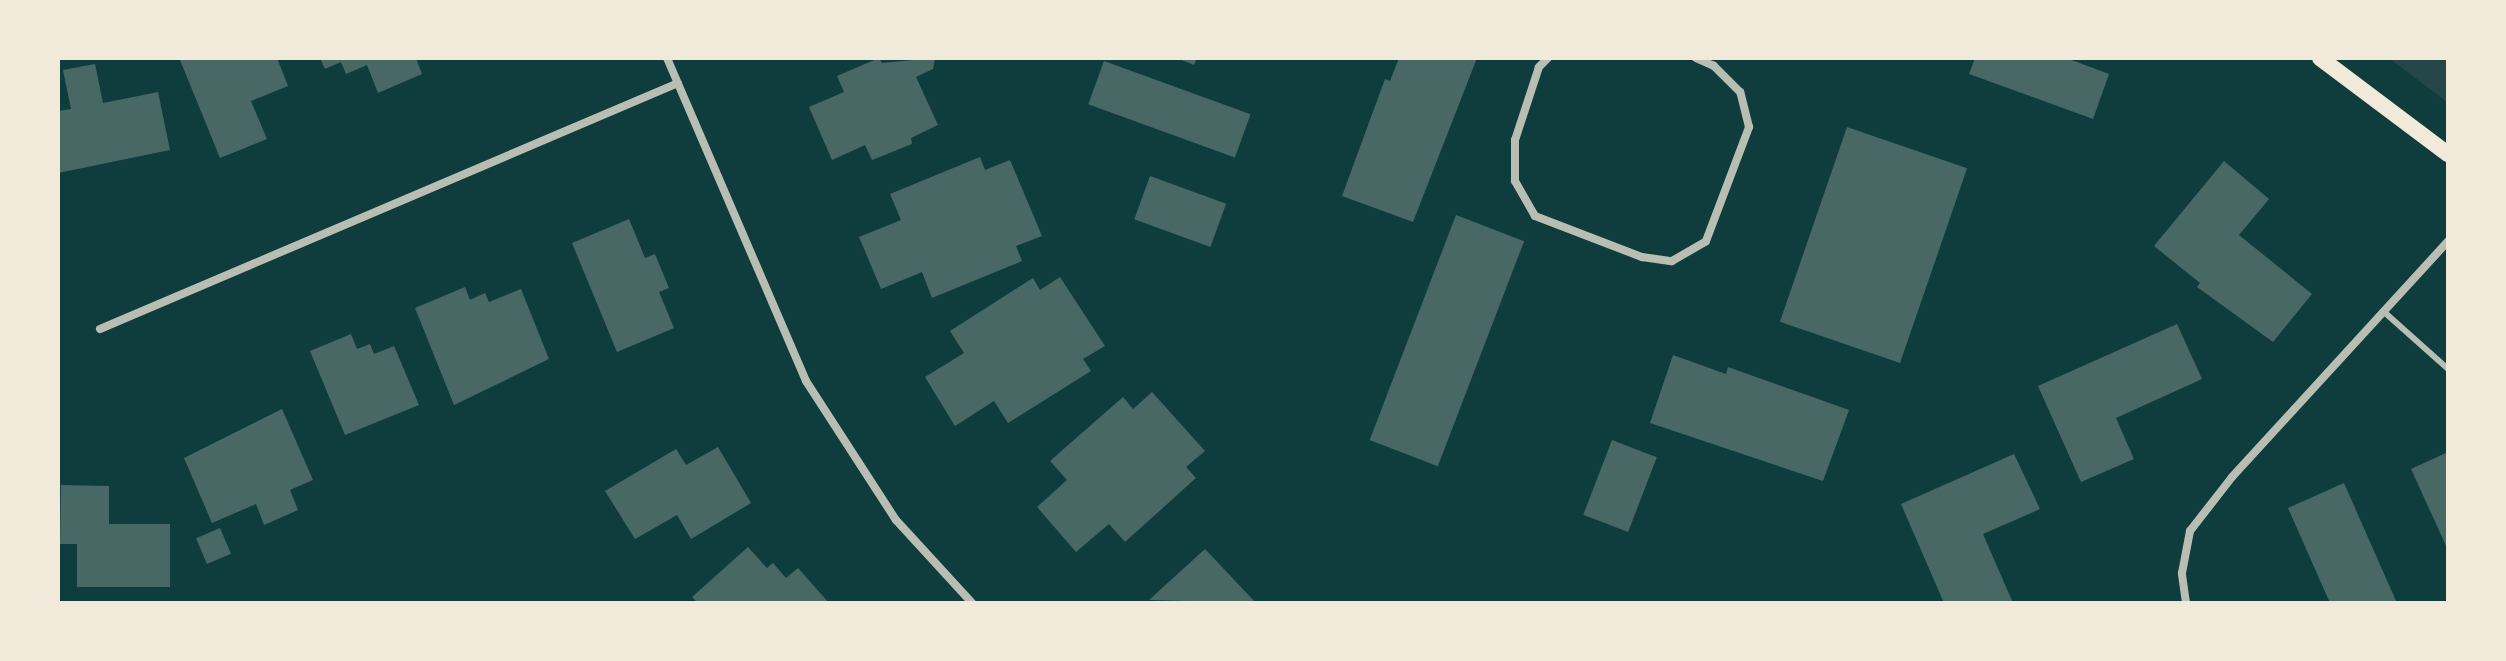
<!DOCTYPE html>
<html>
<head>
<meta charset="utf-8">
<style>
  body { margin:0 }
  #map { position:relative; width:2506px; height:661px; overflow:hidden; background:#0f3d3e; font-family:"Libre Baskerville",serif }
  div>[style] { position:absolute }
  .green>* { inset:0; background:#244646 }
  .building>* { inset:0; background:#486865; transform-origin:0 0 }
  .service>* { height:6px; margin:-3px; padding:0 3px; transform-origin:3px; border-radius:3px; background:#b8beb3 }
  .minor>* { height:8px; margin:-4px; padding:0 4px; transform-origin:4px; border-radius:4px; background:#b8beb3 }
  .secondary>* { height:16px; margin:-8px; padding:0 8px; transform-origin:8px; border-radius:8px; background:#f1e9da }
  span { translate:-50% -50%; white-space:nowrap; text-align:center; line-height:1.15; -webkit-text-stroke:8px #f1e9da; paint-order:stroke }
  .frame { position:absolute; inset:0; border:60px solid #f1e9da; pointer-events:none }
</style>
</head>
<body>
<div id="map">
  <div class="green">
    <div style="clip-path:polygon(2389px 58px,2448px 58px,2448px 103px)"></div>
  </div>
  <div class="building">
    <div style="clip-path:polygon(185px 58px,277px 58px,288px 86px,251px 101px,267px 139px,220px 158px,180px 60px)"></div>
    <div style="clip-path:polygon(320px 58px,416px 58px,422px 74px,378px 93px,367px 65px,346px 74px,341px 62px,325px 69px)"></div>
    <div style="clip-path:polygon(879px 58px,882px 63px,935px 58px,933px 69px,916px 77px,938px 125px,911px 138px,912px 144px,872px 160px,865px 145px,832px 160px,809px 107px,844px 92px,837px 76px)"></div>
    <div style="clip-path:polygon(1177px 58px,1197px 58px,1194px 65px)"></div>
    <div style="clip-path:polygon(1399px 58px,1477px 58px,1413px 222px,1342px 196px,1385px 79px,1390px 81px)"></div>
    <div style="clip-path:polygon(1975px 58px,2066px 58px,2109px 74px,2093px 119px,1969px 74px)"></div>
    <div style="left:1104px;top:61px;width:156px;height:46px;rotate:20deg"></div>
    <div style="clip-path:polygon(95px 64px,103px 103px,158px 92px,170px 150px,58px 173px,58px 111px,71px 109px,63px 70px)"></div>
    <div style="left:1847px;top:127px;width:127px;height:206px;rotate:19deg"></div>
    <div style="clip-path:polygon(980px 157px,985px 170px,1010px 160px,1042px 236px,1016px 246px,1022px 261px,932px 298px,922px 272px,881px 289px,859px 237px,901px 220px,890px 194px)"></div>
    <div style="clip-path:polygon(2224px 161px,2269px 199px,2239px 235px,2312px 294px,2273px 342px,2197px 287px,2200px 283px,2154px 246px)"></div>
    <div style="left:1150px;top:176px;width:81px;height:46px;rotate:20deg"></div>
    <div style="left:1456px;top:215px;width:73px;height:241px;rotate:21deg"></div>
    <div style="clip-path:polygon(629px 219px,645px 258px,655px 254px,669px 288px,659px 292px,674px 328px,617px 352px,572px 243px)"></div>
    <div style="clip-path:polygon(1060px 277px,1105px 346px,1083px 359px,1091px 371px,1008px 423px,994px 401px,955px 426px,925px 377px,964px 353px,950px 331px,1033px 278px,1040px 290px)"></div>
    <div style="clip-path:polygon(465px 287px,470px 300px,485px 293px,489px 302px,521px 289px,549px 359px,454px 405px,415px 308px)"></div>
    <div style="clip-path:polygon(2177px 324px,2202px 379px,2116px 418px,2134px 459px,2081px 482px,2038px 386px)"></div>
    <div style="clip-path:polygon(351px 334px,357px 349px,370px 344px,374px 354px,394px 346px,419px 405px,345px 435px,310px 351px)"></div>
    <div style="clip-path:polygon(1673px 355px,1726px 374px,1728px 367px,1849px 410px,1823px 481px,1650px 423px)"></div>
    <div style="clip-path:polygon(1152px 392px,1205px 451px,1186px 467px,1196px 478px,1125px 542px,1109px 524px,1076px 552px,1037px 507px,1067px 480px,1050px 461px,1123px 397px,1133px 409px)"></div>
    <div style="clip-path:polygon(282px 409px,313px 480px,290px 490px,298px 510px,264px 525px,256px 504px,212px 523px,184px 458px)"></div>
    <div style="left:1612px;top:440px;width:48px;height:80px;rotate:21deg"></div>
    <div style="clip-path:polygon(718px 447px,751px 503px,691px 539px,677px 515px,635px 539px,605px 491px,676px 449px,686px 465px)"></div>
    <div style="clip-path:polygon(2448px 452px,2448px 550px,2411px 469px)"></div>
    <div style="clip-path:polygon(2014px 454px,2040px 509px,1983px 534px,2013px 603px,1944px 603px,1901px 504px)"></div>
    <div style="clip-path:polygon(2344px 483px,2385px 576px,2397px 603px,2330px 603px,2288px 508px)"></div>
    <div style="clip-path:polygon(61px 485px,109px 486px,109px 524px,170px 524px,170px 587px,77px 587px,77px 544px,60px 544px)"></div>
    <div style="left:220px;top:528px;width:28px;height:26px;rotate:67deg"></div>
    <div style="clip-path:polygon(748px 547px,767px 568px,773px 563px,786px 578px,798px 568px,829px 603px,698px 603px,692px 597px)"></div>
    <div style="clip-path:polygon(1205px 549px,1256px 603px,1149px 600px)"></div>
  </div>
  <div class="service">
    <div style="left:2383px;top:311px;width:87px;rotate:41.7deg"></div>
  </div>
  <div class="minor">
    <div style="left:667px;top:58px;width:352px;rotate:66.7deg"></div>
    <div style="left:806px;top:381px;width:166px;rotate:57.1deg"></div>
    <div style="left:896px;top:520px;width:113px;rotate:47.5deg"></div>
    <div style="left:1548px;top:58px;width:13px;rotate:135deg"></div>
    <div style="left:1539px;top:67px;width:77px;rotate:108.2deg"></div>
    <div style="left:1515px;top:140px;width:41px;rotate:90deg"></div>
    <div style="left:1515px;top:181px;width:40px;rotate:60.3deg"></div>
    <div style="left:1535px;top:216px;width:115px;rotate:21deg"></div>
    <div style="left:1642px;top:257px;width:30px;rotate:8deg"></div>
    <div style="left:1672px;top:261px;width:39px;rotate:-30deg"></div>
    <div style="left:1706px;top:241px;width:122px;rotate:-69.3deg"></div>
    <div style="left:1749px;top:127px;width:36px;rotate:-104deg"></div>
    <div style="left:1740px;top:92px;width:37px;rotate:-135deg"></div>
    <div style="left:1714px;top:66px;width:20px;rotate:-156deg"></div>
    <div style="left:100px;top:329px;width:628px;rotate:-23.05deg"></div>
    <div style="left:2186px;top:603px;width:30px;rotate:-98deg"></div>
    <div style="left:2182px;top:573px;width:43px;rotate:-79.2deg"></div>
    <div style="left:2190px;top:531px;width:68px;rotate:-52.1deg"></div>
    <div style="left:2232px;top:477px;width:320px;rotate:-47.5deg"></div>
  </div>
  <div class="secondary">
    <div style="left:2320px;top:58px;width:160px;rotate:36.9deg"></div>
  </div>
  <div class="frame"></div>
</div>
</body>
</html>
